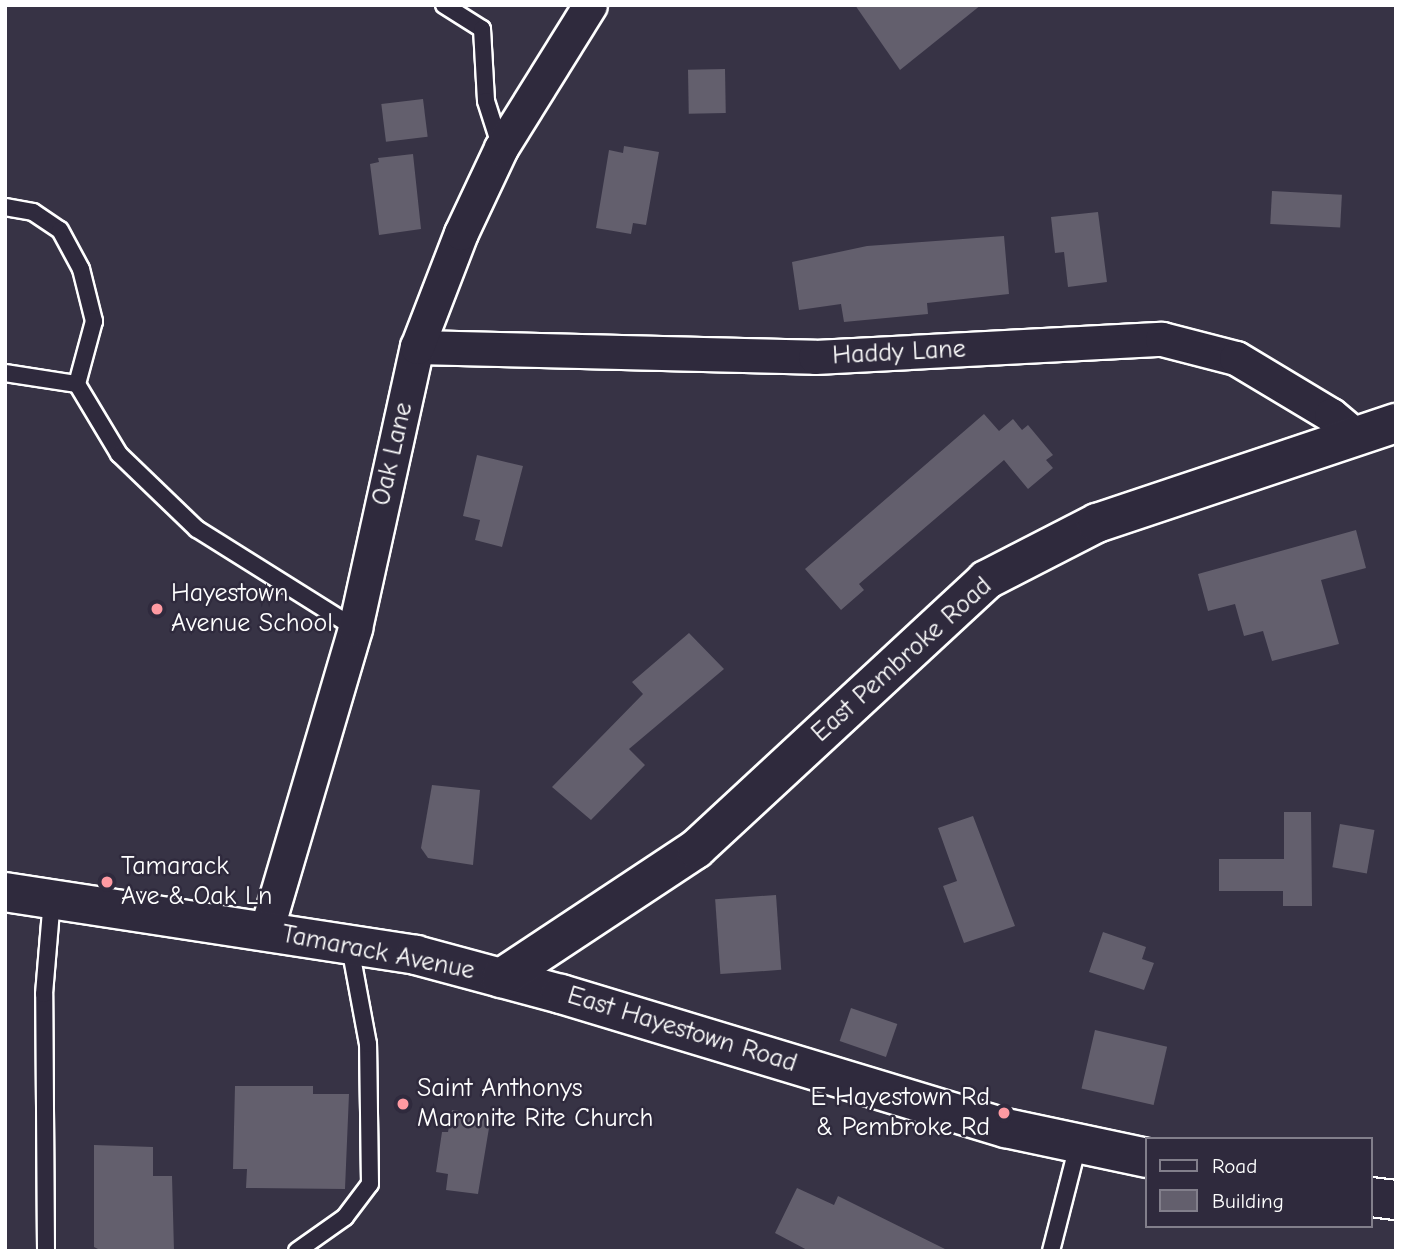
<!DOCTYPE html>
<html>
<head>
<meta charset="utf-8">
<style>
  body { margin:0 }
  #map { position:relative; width:1401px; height:1256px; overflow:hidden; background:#373345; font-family:"Comic Neue",sans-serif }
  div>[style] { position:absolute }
  .building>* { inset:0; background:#635f6d; transform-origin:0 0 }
  .roads { filter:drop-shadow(2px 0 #fff) drop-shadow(-2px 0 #fff) drop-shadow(0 2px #fff) drop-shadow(0 -2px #fff) }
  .lane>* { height:16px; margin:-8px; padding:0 8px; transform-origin:8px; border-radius:8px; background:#2f2a3d }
  .street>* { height:33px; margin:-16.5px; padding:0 16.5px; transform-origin:16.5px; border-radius:16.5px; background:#2f2a3d }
  .secondary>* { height:38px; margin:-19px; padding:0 19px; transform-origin:19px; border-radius:19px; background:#2f2a3d }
  .dots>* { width:19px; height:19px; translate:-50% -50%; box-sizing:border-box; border:4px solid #2f2a3d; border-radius:50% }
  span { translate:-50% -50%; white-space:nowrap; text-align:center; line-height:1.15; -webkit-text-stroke:5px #2f2a3d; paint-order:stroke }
  .street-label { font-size:26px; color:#fff }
  .poi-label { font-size:26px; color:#fff }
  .left { translate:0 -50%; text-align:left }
  .right { translate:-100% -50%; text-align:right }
  .frame { position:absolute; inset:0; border:7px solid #fff; pointer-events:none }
  .legend { position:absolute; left:1145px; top:1137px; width:228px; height:91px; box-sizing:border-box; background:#2f2a3d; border:2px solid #827f8b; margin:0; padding:9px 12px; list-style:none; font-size:21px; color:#fff }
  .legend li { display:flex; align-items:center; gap:14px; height:35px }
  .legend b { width:35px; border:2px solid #827f8b }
</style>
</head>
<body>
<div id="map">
  <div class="building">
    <div style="clip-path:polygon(855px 5px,981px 5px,900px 70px)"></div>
    <div style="left:725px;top:69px;width:44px;height:37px;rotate:89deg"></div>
    <div style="left:423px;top:99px;width:38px;height:42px;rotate:83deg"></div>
    <div style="clip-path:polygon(624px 146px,659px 152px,646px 225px,633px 223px,631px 234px,596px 228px,609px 150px,623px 153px)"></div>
    <div style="clip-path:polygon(413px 154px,421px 229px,379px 235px,370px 164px,379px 162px,378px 158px)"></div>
    <div style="left:1272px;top:191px;width:70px;height:33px;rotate:3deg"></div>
    <div style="clip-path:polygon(1098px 212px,1107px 282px,1068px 287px,1064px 252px,1055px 253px,1051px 217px)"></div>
    <div style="clip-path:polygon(1004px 236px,1009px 294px,927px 303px,928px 314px,844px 322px,841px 304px,799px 310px,792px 262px,867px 246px)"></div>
    <div style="clip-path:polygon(984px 414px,999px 431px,1013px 419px,1022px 430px,1028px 425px,1053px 455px,1046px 460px,1053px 468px,1028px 489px,1004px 460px,859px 584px,864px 590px,841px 610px,805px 569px)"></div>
    <div style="clip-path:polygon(477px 455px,523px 466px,502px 547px,475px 540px,480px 520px,463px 516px)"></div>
    <div style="clip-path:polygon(1356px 530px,1366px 568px,1321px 580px,1339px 644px,1272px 661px,1263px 631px,1244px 636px,1235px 604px,1208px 611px,1198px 574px)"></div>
    <div style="clip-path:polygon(689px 633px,724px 669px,629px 749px,645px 765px,591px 820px,552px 787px,643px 694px,632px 682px)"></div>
    <div style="clip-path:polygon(432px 785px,480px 790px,473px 865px,428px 858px,421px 848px)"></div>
    <div style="clip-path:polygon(1284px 812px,1311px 812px,1312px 906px,1283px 906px,1283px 891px,1219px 891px,1219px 859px,1284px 859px)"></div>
    <div style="clip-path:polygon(973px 816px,1015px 926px,964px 943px,943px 886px,957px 881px,938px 828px)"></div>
    <div style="left:1340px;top:824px;width:35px;height:44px;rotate:10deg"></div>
    <div style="left:776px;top:895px;width:75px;height:61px;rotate:86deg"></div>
    <div style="clip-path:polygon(1103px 932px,1146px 947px,1142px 959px,1154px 963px,1144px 990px,1089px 972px)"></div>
    <div style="left:851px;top:1008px;width:49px;height:35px;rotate:19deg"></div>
    <div style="left:1095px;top:1030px;width:74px;height:60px;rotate:13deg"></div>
    <div style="clip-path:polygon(235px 1086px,313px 1086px,313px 1094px,349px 1094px,345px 1189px,246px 1188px,247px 1169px,233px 1169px)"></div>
    <div style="clip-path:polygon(452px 1110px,491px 1116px,478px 1194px,446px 1190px,448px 1174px,436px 1172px,442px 1132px,448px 1132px)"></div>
    <div style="clip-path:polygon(94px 1145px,153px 1147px,153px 1176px,172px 1176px,174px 1251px,102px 1251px,94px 1247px)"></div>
    <div style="clip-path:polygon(797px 1188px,834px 1205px,838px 1196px,949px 1251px,809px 1251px,775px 1233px)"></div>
  </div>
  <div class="roads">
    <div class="lane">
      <div style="left:444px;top:5px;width:45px;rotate:32.3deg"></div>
      <div style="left:482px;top:29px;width:72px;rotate:86.8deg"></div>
      <div style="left:486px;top:101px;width:49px;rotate:72.3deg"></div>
      <div style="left:5px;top:207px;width:28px;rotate:10deg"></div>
      <div style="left:33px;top:212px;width:32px;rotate:34deg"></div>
      <div style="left:60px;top:230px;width:44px;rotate:61.7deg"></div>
      <div style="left:81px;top:269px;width:54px;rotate:76deg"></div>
      <div style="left:94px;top:321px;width:65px;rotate:105.1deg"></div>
      <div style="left:77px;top:384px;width:82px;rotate:59deg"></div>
      <div style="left:119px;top:454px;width:108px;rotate:43.9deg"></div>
      <div style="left:197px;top:529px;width:186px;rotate:32.1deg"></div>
      <div style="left:5px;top:373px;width:73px;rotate:8.7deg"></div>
      <div style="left:46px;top:1251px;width:257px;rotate:-90.4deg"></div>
      <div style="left:44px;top:994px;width:95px;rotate:-85.2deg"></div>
      <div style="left:297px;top:1251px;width:59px;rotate:-35.3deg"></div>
      <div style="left:345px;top:1217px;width:41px;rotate:-52.9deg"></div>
      <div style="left:370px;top:1184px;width:140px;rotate:-90.8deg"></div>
      <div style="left:368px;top:1044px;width:99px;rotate:-100.5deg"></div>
      <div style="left:1051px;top:1251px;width:109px;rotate:-75.7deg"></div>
    </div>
    <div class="street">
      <div style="left:417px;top:347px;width:398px;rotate:1.4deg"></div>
      <div style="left:815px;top:357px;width:347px;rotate:-3deg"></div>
      <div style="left:1162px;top:339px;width:76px;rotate:14.4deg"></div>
      <div style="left:1236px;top:358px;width:111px;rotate:31deg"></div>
      <div style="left:1331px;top:415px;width:31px;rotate:40deg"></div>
      <div style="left:266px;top:931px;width:316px;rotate:-73.6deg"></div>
      <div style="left:355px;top:628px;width:288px;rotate:-77.6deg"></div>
      <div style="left:417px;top:347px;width:122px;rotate:-68.9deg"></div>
      <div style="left:461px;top:233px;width:94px;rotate:-64.8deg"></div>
      <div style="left:501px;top:148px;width:168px;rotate:-58.1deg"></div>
    </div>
    <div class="secondary">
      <div style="left:5px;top:892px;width:416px;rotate:8.7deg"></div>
      <div style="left:416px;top:955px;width:150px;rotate:15.1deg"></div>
      <div style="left:561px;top:994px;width:465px;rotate:16.8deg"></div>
      <div style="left:1006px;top:1128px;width:144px;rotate:12deg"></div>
      <div style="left:501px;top:978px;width:234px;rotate:-33.5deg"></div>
      <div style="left:696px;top:849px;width:396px;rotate:-42.8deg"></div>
      <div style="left:986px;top:580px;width:125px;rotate:-27.2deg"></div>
      <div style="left:1097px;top:523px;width:315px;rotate:-18.5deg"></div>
      <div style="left:1371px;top:1197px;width:25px;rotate:7deg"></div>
    </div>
  </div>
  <div class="dots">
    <div style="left:157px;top:609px;background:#ff9aa2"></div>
    <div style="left:107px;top:882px;background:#ff9aa2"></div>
    <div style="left:403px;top:1104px;background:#ff9aa2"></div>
    <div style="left:1004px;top:1113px;background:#ff9aa2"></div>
  </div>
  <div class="street-label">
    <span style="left:899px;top:353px;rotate:-3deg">Haddy Lane</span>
    <span style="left:393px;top:454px;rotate:-77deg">Oak Lane</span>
    <span style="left:902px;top:660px;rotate:-42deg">East Pembroke Road</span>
    <span style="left:378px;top:953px;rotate:11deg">Tamarack Avenue</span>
    <span style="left:682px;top:1030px;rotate:17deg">East Hayestown Road</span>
  </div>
  <div class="poi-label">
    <span class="left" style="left:171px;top:609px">Hayestown<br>Avenue School</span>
    <span class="left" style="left:121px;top:882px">Tamarack<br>Ave &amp; Oak Ln</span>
    <span class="left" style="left:417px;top:1104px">Saint Anthonys<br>Maronite Rite Church</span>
    <span class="right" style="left:990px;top:1113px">E Hayestown Rd<br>&amp; Pembroke Rd</span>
  </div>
  <div class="frame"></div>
  <ul class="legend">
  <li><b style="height:9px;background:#2f2a3d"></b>Road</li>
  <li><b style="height:19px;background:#635f6d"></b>Building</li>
  </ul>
</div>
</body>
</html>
